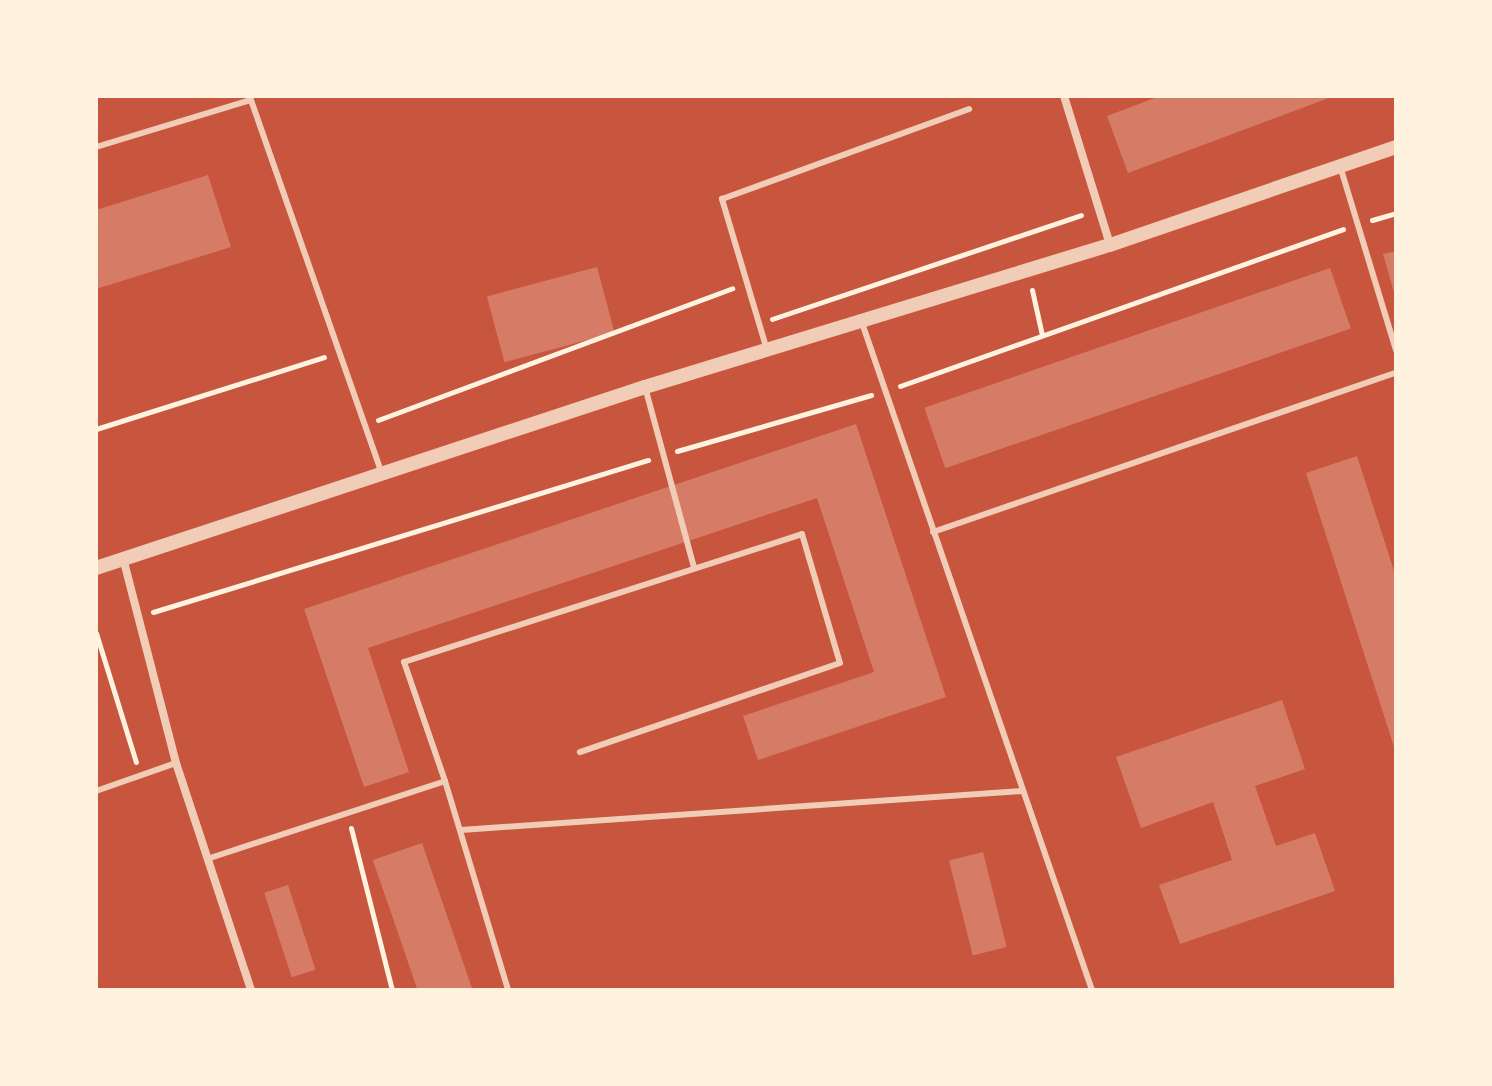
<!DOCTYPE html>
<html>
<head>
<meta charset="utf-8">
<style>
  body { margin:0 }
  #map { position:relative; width:1492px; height:1086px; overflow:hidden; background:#c8553d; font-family:Rubik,sans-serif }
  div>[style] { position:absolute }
  .building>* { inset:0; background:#d67c66; transform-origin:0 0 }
  .path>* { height:5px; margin:-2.5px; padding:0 2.5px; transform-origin:2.5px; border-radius:2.5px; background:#fff3e0 }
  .service>* { height:6px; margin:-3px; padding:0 3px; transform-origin:3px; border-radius:3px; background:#f1ccb7 }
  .minor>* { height:8px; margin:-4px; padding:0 4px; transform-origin:4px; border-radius:4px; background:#f1ccb7 }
  .tertiary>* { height:14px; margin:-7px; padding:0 7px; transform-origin:7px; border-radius:7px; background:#f1ccb7 }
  span { translate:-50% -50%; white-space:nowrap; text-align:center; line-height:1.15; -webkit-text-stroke:8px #fff3e0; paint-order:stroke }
  .frame { position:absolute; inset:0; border:98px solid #fff3e0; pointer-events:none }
</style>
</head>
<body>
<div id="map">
  <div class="building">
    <div style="clip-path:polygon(1160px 96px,1334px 96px,1128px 173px,1107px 116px)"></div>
    <div style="clip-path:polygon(208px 175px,231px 247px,96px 289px,96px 210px)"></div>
    <div style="clip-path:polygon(1396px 251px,1396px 296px,1395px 296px,1383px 254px)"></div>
    <div style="left:597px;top:267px;width:68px;height:114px;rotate:75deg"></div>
    <div style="left:1330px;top:268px;width:64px;height:429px;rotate:71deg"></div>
    <div style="clip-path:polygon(856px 424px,946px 697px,758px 760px,743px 716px,874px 672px,817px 498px,368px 648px,409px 772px,364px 787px,304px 609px)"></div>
    <div style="clip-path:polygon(1357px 456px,1396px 577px,1395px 750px,1306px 473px)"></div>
    <div style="clip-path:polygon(1282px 700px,1305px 769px,1255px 786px,1276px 846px,1315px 833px,1335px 891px,1180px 944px,1159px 885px,1232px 860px,1213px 802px,1141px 828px,1116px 757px)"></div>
    <div style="left:422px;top:843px;width:155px;height:52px;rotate:71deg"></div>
    <div style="left:983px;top:852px;width:98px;height:35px;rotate:76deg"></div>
    <div style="left:288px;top:885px;width:89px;height:25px;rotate:72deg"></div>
  </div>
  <div class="path">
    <div style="left:1372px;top:220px;width:25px;rotate:-16deg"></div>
    <div style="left:1032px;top:290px;width:46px;rotate:77.5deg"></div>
    <div style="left:772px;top:319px;width:326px;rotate:-18.6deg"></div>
    <div style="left:900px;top:386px;width:470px;rotate:-19.5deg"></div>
    <div style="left:378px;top:420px;width:378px;rotate:-20.4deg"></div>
    <div style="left:96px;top:429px;width:239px;rotate:-17.5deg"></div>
    <div style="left:677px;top:451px;width:202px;rotate:-16.1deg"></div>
    <div style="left:153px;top:612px;width:518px;rotate:-17.07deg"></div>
    <div style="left:96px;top:633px;width:135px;rotate:72.8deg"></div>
    <div style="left:351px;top:828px;width:167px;rotate:75.8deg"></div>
  </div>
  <div class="service">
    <div style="left:96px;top:147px;width:162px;rotate:-16.9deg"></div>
    <div style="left:251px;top:100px;width:394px;rotate:70.7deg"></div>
    <div style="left:1340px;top:166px;width:192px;rotate:73.1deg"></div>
    <div style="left:861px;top:320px;width:709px;rotate:70.98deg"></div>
    <div style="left:767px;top:350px;width:158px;rotate:-106.6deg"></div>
    <div style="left:722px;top:199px;width:263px;rotate:-20deg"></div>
    <div style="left:645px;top:387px;width:187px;rotate:74.8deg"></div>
    <div style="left:933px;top:532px;width:490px;rotate:-19deg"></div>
    <div style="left:445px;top:781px;width:218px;rotate:73.2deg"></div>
    <div style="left:96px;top:791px;width:85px;rotate:-19.3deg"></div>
    <div style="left:461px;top:830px;width:563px;rotate:-3.97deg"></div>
    <div style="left:210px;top:858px;width:247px;rotate:-18.1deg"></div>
    <div style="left:445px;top:781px;width:126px;rotate:-109deg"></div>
    <div style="left:404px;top:662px;width:418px;rotate:-17.8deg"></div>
    <div style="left:802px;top:534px;width:134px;rotate:73.6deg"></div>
    <div style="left:840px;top:663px;width:275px;rotate:161.1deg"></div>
  </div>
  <div class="minor">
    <div style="left:1064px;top:96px;width:156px;rotate:72.8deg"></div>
    <div style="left:123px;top:558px;width:212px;rotate:75.5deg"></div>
    <div style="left:176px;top:763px;width:239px;rotate:71.7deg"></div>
  </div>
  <div class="tertiary">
    <div style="left:96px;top:568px;width:578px;rotate:-18.25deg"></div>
    <div style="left:645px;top:387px;width:486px;rotate:-17deg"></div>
    <div style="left:1110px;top:245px;width:302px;rotate:-18.9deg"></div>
  </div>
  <div class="frame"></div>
</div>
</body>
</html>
